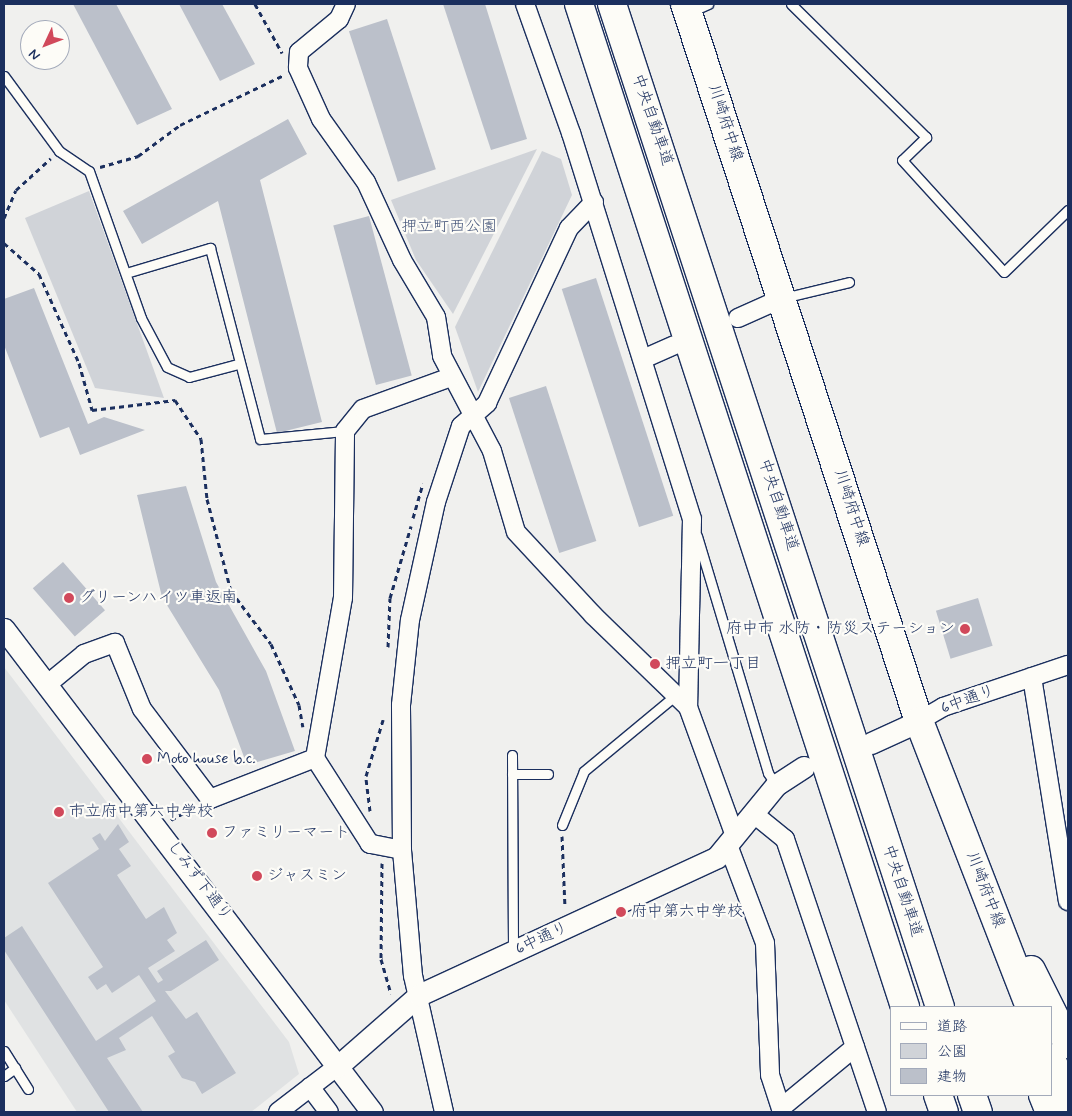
<!DOCTYPE html>
<html>
<head>
<meta charset="utf-8">
<style>
  body { margin:0 }
  #map { position:relative; width:1072px; height:1116px; overflow:hidden; background:#f0f0ee; font-family:Mynerve,"Klee One",sans-serif }
  div>[style] { position:absolute }
  .built>* { inset:0; background:#e0e2e3 }
  .green>* { inset:0; background:#d0d3d8 }
  .building>* { inset:0; background:#bbc0ca; transform-origin:0 0 }
  .path>* { height:3px; margin-top:-1.5px; transform-origin:0; background:repeating-linear-gradient(90deg,#1b2f5e 0 5px,transparent 0 9px) }
  .roads { filter:drop-shadow(1px 0 #1b2f5e) drop-shadow(-1px 0 #1b2f5e) drop-shadow(0 1px #1b2f5e) drop-shadow(0 -1px #1b2f5e) }
  .service>* { height:9px; margin:-4.5px; padding:0 4.5px; transform-origin:4.5px; border-radius:4.5px; background:#fdfcf7 }
  .minor>* { height:18px; margin:-9px; padding:0 9px; transform-origin:9px; border-radius:9px; background:#fdfcf7 }
  .tertiary>* { height:21px; margin:-10.5px; padding:0 10.5px; transform-origin:10.5px; border-radius:10.5px; background:#fdfcf7 }
  .primary>* { height:28px; margin:-14px; padding:0 14px; transform-origin:14px; border-radius:14px; background:#fdfcf7 }
  .motorway>* { height:28px; margin:-14px; padding:0 14px; transform-origin:14px; border-radius:14px; background:#fdfcf7 }
  .dots>* { width:14px; height:14px; translate:-50% -50%; box-sizing:border-box; border:2px solid #fdfcf7; border-radius:50% }
  span { translate:-50% -50%; white-space:nowrap; text-align:center; line-height:1.15; -webkit-text-stroke:4.5px #fdfcf7; paint-order:stroke }
  .street-label { font-size:16px; color:#1b2f5e }
  .park-label { font-size:16px; color:#48587c }
  .poi-label { font-size:16px; color:#1b2f5e }
  .left { translate:0 -50%; text-align:left }
  .right { translate:-100% -50%; text-align:right }
  .frame { position:absolute; inset:0; border:5px solid #1b2f5e; pointer-events:none }
  .legend { position:absolute; left:890px; top:1006px; width:162px; height:90px; box-sizing:border-box; background:#fdfcf7; border:1px solid #a3aaba; margin:0; padding:6px 9px; list-style:none; font-size:15px; color:#1b2f5e }
  .legend li { display:flex; align-items:center; gap:10px; height:25px }
  .legend b { width:25px; border:1px solid #a3aaba }
  .north { position:absolute; left:20px; top:20px; width:50px; height:50px; box-sizing:border-box; background:#fdfcf7; border:1px solid #a3aaba; border-radius:50%; rotate:227deg; font-size:14px; font-weight:700; line-height:20px; text-align:center; color:#1b2f5e }
  .north::after { content:''; display:block; margin:auto; width:18px; height:22px; background:#d1495b; clip-path:polygon(50% 0,100% 100%,50% 72%,0 100%) }
</style>
</head>
<body>
<div id="map">
  <div class="built">
    <div style="clip-path:polygon(4px 667px,289px 1042px,299px 1074px,251px 1112px,77px 1112px,4px 1000px)"></div>
  </div>
  <div class="green">
    <div style="clip-path:polygon(537px 149px,453px 314px,416px 260px,391px 200px)"></div>
    <div style="clip-path:polygon(542px 151px,561px 159px,572px 195px,478px 392px,455px 327px)"></div>
    <div style="clip-path:polygon(89px 191px,164px 398px,95px 388px,25px 218px)"></div>
  </div>
  <div class="building">
    <div style="clip-path:polygon(73px 4px,116px 4px,172px 109px,137px 125px)"></div>
    <div style="clip-path:polygon(179px 4px,222px 4px,255px 64px,220px 81px)"></div>
    <div style="clip-path:polygon(443px 4px,485px 4px,527px 139px,491px 150px)"></div>
    <div style="left:387px;top:19px;width:158px;height:40px;rotate:72deg"></div>
    <div style="clip-path:polygon(288px 119px,307px 154px,260px 180px,322px 422px,277px 433px,218px 201px,142px 244px,123px 211px)"></div>
    <div style="left:369px;top:216px;width:165px;height:37px;rotate:75deg"></div>
    <div style="left:596px;top:278px;width:250px;height:36px;rotate:72deg"></div>
    <div style="clip-path:polygon(34px 288px,88px 424px,104px 417px,145px 430px,80px 455px,69px 427px,40px 438px,4px 345px,4px 299px)"></div>
    <div style="left:546px;top:386px;width:163px;height:39px;rotate:72deg"></div>
    <div style="clip-path:polygon(186px 486px,216px 582px,266px 671px,295px 751px,247px 765px,219px 690px,162px 597px,137px 495px)"></div>
    <div style="left:63px;top:562px;width:64px;height:40px;rotate:49deg"></div>
    <div style="left:978px;top:598px;width:50px;height:44px;rotate:73deg"></div>
    <div style="clip-path:polygon(118px 824px,129px 842px,119px 849px,131px 866px,117px 875px,146px 919px,164px 907px,177px 933px,167px 940px,175px 951px,148px 968px,158px 983px,163px 980px,157px 971px,206px 940px,219px 960px,171px 991px,165px 991px,186px 1019px,197px 1012px,236px 1073px,202px 1094px,195px 1082px,182px 1078px,168px 1056px,175px 1052px,152px 1016px,119px 1038px,126px 1050px,107px 1058px,143px 1112px,109px 1112px,4px 950px,4px 938px,22px 926px,96px 1041px,156px 1001px,139px 975px,112px 993px,106px 984px,97px 990px,88px 977px,103px 967px,48px 883px,99px 849px,92px 838px,100px 833px,105px 841px)"></div>
  </div>
  <div class="path">
    <div style="left:255px;top:4px;width:56px;rotate:61.1deg"></div>
    <div style="left:100px;top:167px;width:40px;rotate:-16deg"></div>
    <div style="left:138px;top:156px;width:52px;rotate:-36.4deg"></div>
    <div style="left:180px;top:125px;width:115px;rotate:-25.7deg"></div>
    <div style="left:4px;top:218px;width:30px;rotate:-67deg"></div>
    <div style="left:16px;top:190px;width:47px;rotate:-42.4deg"></div>
    <div style="left:4px;top:243px;width:47px;rotate:41.5deg"></div>
    <div style="left:39px;top:274px;width:98px;rotate:65.8deg"></div>
    <div style="left:79px;top:363px;width:49px;rotate:74.5deg"></div>
    <div style="left:92px;top:410px;width:84px;rotate:-6.9deg"></div>
    <div style="left:175px;top:400px;width:47px;rotate:56.3deg"></div>
    <div style="left:201px;top:439px;width:60px;rotate:84.3deg"></div>
    <div style="left:207px;top:499px;width:95px;rotate:75.4deg"></div>
    <div style="left:231px;top:591px;width:66px;rotate:53deg"></div>
    <div style="left:271px;top:644px;width:67px;rotate:65.3deg"></div>
    <div style="left:299px;top:705px;width:22px;rotate:80deg"></div>
    <div style="left:413px;top:518px;width:36px;rotate:-74deg"></div>
    <div style="left:388px;top:647px;width:49px;rotate:-87.7deg"></div>
    <div style="left:390px;top:598px;width:75px;rotate:-73.7deg"></div>
    <div style="left:370px;top:811px;width:35px;rotate:-97deg"></div>
    <div style="left:366px;top:776px;width:59px;rotate:-73.1deg"></div>
    <div style="left:171px;top:820px;width:29px;rotate:-29deg"></div>
    <div style="left:562px;top:836px;width:71px;rotate:87.6deg"></div>
    <div style="left:382px;top:863px;width:96px;rotate:90.6deg"></div>
    <div style="left:381px;top:959px;width:36px;rotate:74deg"></div>
  </div>
  <div class="roads">
    <div class="service">
      <div style="left:791px;top:4px;width:190px;rotate:44.6deg"></div>
      <div style="left:926px;top:137px;width:33px;rotate:136deg"></div>
      <div style="left:902px;top:160px;width:151px;rotate:47.7deg"></div>
      <div style="left:1004px;top:272px;width:89px;rotate:-44.1deg"></div>
      <div style="left:690px;top:12px;width:20px;rotate:-24deg"></div>
      <div style="left:4px;top:76px;width:93px;rotate:53.7deg"></div>
      <div style="left:59px;top:151px;width:36px;rotate:34deg"></div>
      <div style="left:89px;top:171px;width:156px;rotate:70.5deg"></div>
      <div style="left:141px;top:318px;width:55px;rotate:62deg"></div>
      <div style="left:167px;top:367px;width:24px;rotate:24deg"></div>
      <div style="left:189px;top:377px;width:51px;rotate:-14.9deg"></div>
      <div style="left:126px;top:273px;width:88px;rotate:-16.6deg"></div>
      <div style="left:210px;top:248px;width:197px;rotate:75.3deg"></div>
      <div style="left:260px;top:439px;width:85px;rotate:-5.4deg"></div>
      <div style="left:783px;top:298px;width:68px;rotate:-13.6deg"></div>
      <div style="left:697px;top:536px;width:247px;rotate:73.3deg"></div>
      <div style="left:768px;top:773px;width:14px;rotate:56deg"></div>
      <div style="left:512px;top:755px;width:195px;rotate:89.7deg"></div>
      <div style="left:512px;top:774px;width:36px"></div>
      <div style="left:562px;top:825px;width:58px;rotate:-67.8deg"></div>
      <div style="left:584px;top:771px;width:119px;rotate:-39.6deg"></div>
      <div style="left:4px;top:1051px;width:45px;rotate:57.7deg"></div>
      <div style="left:4px;top:1076px;width:14px;rotate:-36deg"></div>
    </div>
    <div class="minor">
      <div style="left:346px;top:4px;width:17px;rotate:115deg"></div>
      <div style="left:339px;top:19px;width:52px;rotate:140.5deg"></div>
      <div style="left:299px;top:52px;width:16px;rotate:94deg"></div>
      <div style="left:298px;top:68px;width:56px;rotate:65.7deg"></div>
      <div style="left:321px;top:119px;width:77px;rotate:54.5deg"></div>
      <div style="left:366px;top:182px;width:86px;rotate:65.2deg"></div>
      <div style="left:402px;top:260px;width:66px;rotate:59.2deg"></div>
      <div style="left:436px;top:317px;width:39px;rotate:81deg"></div>
      <div style="left:442px;top:356px;width:107px;rotate:62.2deg"></div>
      <div style="left:492px;top:451px;width:84px;rotate:73.5deg"></div>
      <div style="left:516px;top:532px;width:113px;rotate:47.1deg"></div>
      <div style="left:593px;top:615px;width:132px;rotate:44.1deg"></div>
      <div style="left:688px;top:707px;width:137px;rotate:70deg"></div>
      <div style="left:525px;top:4px;width:137px;rotate:70.4deg"></div>
      <div style="left:571px;top:133px;width:405px;rotate:72.6deg"></div>
      <div style="left:692px;top:519px;width:188px;rotate:91.2deg"></div>
      <div style="left:738px;top:318px;width:49px;rotate:-24deg"></div>
      <div style="left:643px;top:359px;width:34px;rotate:-24deg"></div>
      <div style="left:1032px;top:677px;width:227px;rotate:80.9deg"></div>
      <div style="left:49px;top:683px;width:45px;rotate:-39.6deg"></div>
      <div style="left:84px;top:654px;width:33px;rotate:-20deg"></div>
      <div style="left:115px;top:643px;width:71px;rotate:67.8deg"></div>
      <div style="left:142px;top:709px;width:113px;rotate:52.9deg"></div>
      <div style="left:210px;top:799px;width:113px;rotate:-21.3deg"></div>
      <div style="left:919px;top:721px;width:28px;rotate:-30deg"></div>
      <div style="left:943px;top:707px;width:132px;rotate:-18.6deg"></div>
      <div style="left:754px;top:814px;width:40px;rotate:39deg"></div>
      <div style="left:785px;top:839px;width:288px;rotate:71.4deg"></div>
      <div style="left:728px;top:845px;width:105px;rotate:69.3deg"></div>
      <div style="left:765px;top:943px;width:132px;rotate:87.8deg"></div>
      <div style="left:770px;top:1075px;width:39px;rotate:72deg"></div>
      <div style="left:402px;top:850px;width:33px;rotate:-169deg"></div>
      <div style="left:370px;top:844px;width:102px;rotate:-122.6deg"></div>
      <div style="left:315px;top:758px;width:162px;rotate:-80.1deg"></div>
      <div style="left:343px;top:598px;width:167px;rotate:-89.3deg"></div>
      <div style="left:345px;top:431px;width:28px;rotate:-51deg"></div>
      <div style="left:363px;top:409px;width:94px;rotate:-20deg"></div>
      <div style="left:310px;top:1087px;width:31px;rotate:53deg"></div>
      <div style="left:781px;top:1108px;width:96px;rotate:-39.5deg"></div>
      <div style="left:278px;top:1112px;width:76px;rotate:-37.5deg"></div>
      <div style="left:444px;top:1112px;width:139px;rotate:-102.8deg"></div>
      <div style="left:413px;top:976px;width:126px;rotate:-95deg"></div>
      <div style="left:402px;top:850px;width:145px;rotate:-90.4deg"></div>
      <div style="left:401px;top:705px;width:85px;rotate:-84deg"></div>
      <div style="left:410px;top:620px;width:121px;rotate:-77.6deg"></div>
      <div style="left:436px;top:502px;width:80px;rotate:-71.8deg"></div>
      <div style="left:461px;top:426px;width:35px;rotate:-41deg"></div>
      <div style="left:487px;top:403px;width:193px;rotate:-64.9deg"></div>
      <div style="left:569px;top:228px;width:36px;rotate:-46deg"></div>
    </div>
    <div class="tertiary">
      <div style="left:4px;top:629px;width:607px;rotate:52.7deg"></div>
      <div style="left:871px;top:743px;width:53px;rotate:-24.6deg"></div>
      <div style="left:338px;top:1066px;width:108px;rotate:-41.2deg"></div>
      <div style="left:419px;top:995px;width:328px;rotate:-24.8deg"></div>
      <div style="left:717px;top:857px;width:93px;rotate:-50.7deg"></div>
      <div style="left:776px;top:785px;width:33px;rotate:-33deg"></div>
    </div>
    <div class="primary">
      <div style="left:685px;top:4px;width:754px;rotate:71.93deg"></div>
      <div style="left:919px;top:721px;width:307px;rotate:68.8deg"></div>
      <div style="left:1031px;top:970px;width:83px;rotate:63.4deg"></div>
      <div style="left:1051px;top:1058px;width:47px;rotate:68.9deg"></div>
      <div style="left:1043px;top:1095px;width:18px;rotate:68deg"></div>
    </div>
    <div class="motorway">
      <div style="left:579px;top:4px;width:1055px;rotate:71.99deg"></div>
      <div style="left:612px;top:4px;width:1055px;rotate:71.89deg"></div>
      <div style="left:938px;top:1095px;width:18px;rotate:71deg"></div>
      <div style="left:972px;top:1095px;width:18px;rotate:71deg"></div>
    </div>
  </div>
  <div class="dots">
    <div style="left:69px;top:598px;background:#d1495b"></div>
    <div style="left:965px;top:629px;background:#d1495b"></div>
    <div style="left:655px;top:664px;background:#d1495b"></div>
    <div style="left:147px;top:759px;background:#d1495b"></div>
    <div style="left:59px;top:812px;background:#d1495b"></div>
    <div style="left:212px;top:833px;background:#d1495b"></div>
    <div style="left:257px;top:876px;background:#d1495b"></div>
    <div style="left:621px;top:912px;background:#d1495b"></div>
  </div>
  <div class="street-label">
    <span style="left:652px;top:120px;rotate:71deg">中央自動車道</span>
    <span style="left:725px;top:123px;rotate:72deg">川崎府中線</span>
    <span style="left:778px;top:505px;rotate:72deg">中央自動車道</span>
    <span style="left:851px;top:508px;rotate:72deg">川崎府中線</span>
    <span style="left:968px;top:700px;rotate:-20deg">6中通り</span>
    <span style="left:199px;top:881px;rotate:53deg">しみず下通り</span>
    <span style="left:985px;top:890px;rotate:69deg">川崎府中線</span>
    <span style="left:902px;top:891px;rotate:72deg">中央自動車道</span>
    <span style="left:542px;top:939px;rotate:-25deg">6中通り</span>
  </div>
  <div class="park-label">
    <span style="left:449px;top:227px">押立町西公園</span>
  </div>
  <div class="poi-label">
    <span class="left" style="left:79px;top:598px">グリーンハイツ車返南</span>
    <span class="right" style="left:955px;top:629px">府中市 水防・防災ステーション</span>
    <span class="left" style="left:665px;top:664px">押立町一丁目</span>
    <span class="left" style="left:157px;top:759px">Moto house b.c.</span>
    <span class="left" style="left:69px;top:812px">市立府中第六中学校</span>
    <span class="left" style="left:222px;top:833px">ファミリーマート</span>
    <span class="left" style="left:267px;top:876px">ジャスミン</span>
    <span class="left" style="left:631px;top:912px">府中第六中学校</span>
  </div>
  <div class="frame"></div>
  <ul class="legend">
  <li><b style="height:6px;background:#fdfcf7"></b>道路</li>
  <li><b style="height:14px;background:#d0d3d8"></b>公園</li>
  <li><b style="height:14px;background:#bbc0ca"></b>建物</li>
  </ul>
  <div class="north">N</div>
</div>
</body>
</html>
